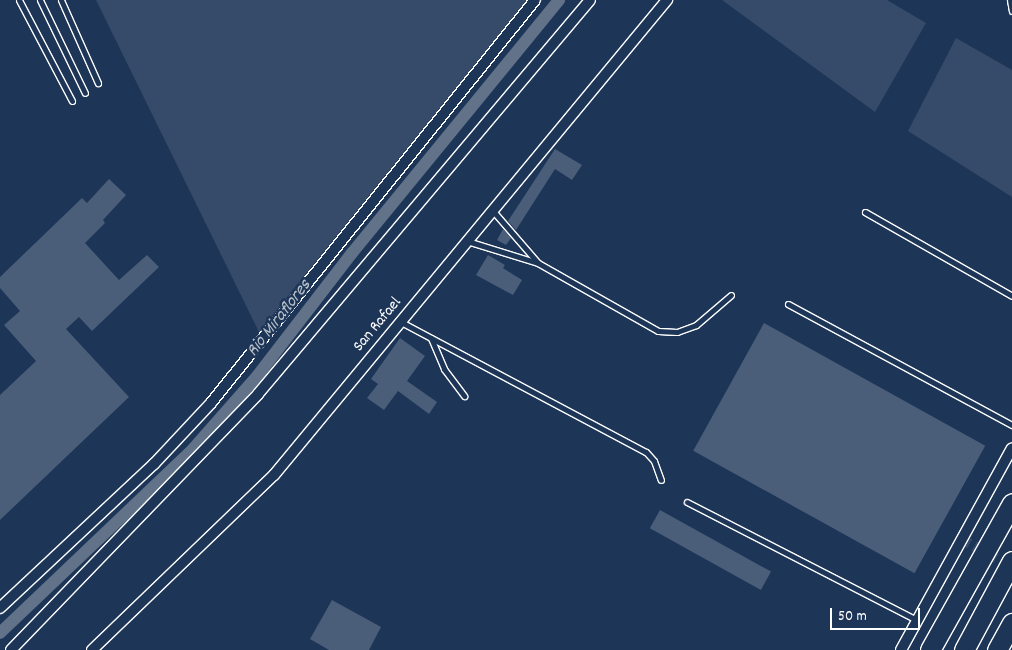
<!DOCTYPE html>
<html>
<head>
<meta charset="utf-8">
<style>
  body { margin:0 }
  #map { position:relative; width:1012px; height:650px; overflow:hidden; background:#1d3557; font-family:Dekko,sans-serif }
  div>[style] { position:absolute }
  .green>* { inset:0; background:#364b69 }
  .canal>* { height:12px; margin:-6px; padding:0 6px; transform-origin:6px; border-radius:6px; background:#617289 }
  .building>* { inset:0; background:#4a5d79; transform-origin:0 0 }
  .street-tunnel>* { height:10px; margin-top:-5px; transform-origin:0; background:repeating-linear-gradient(90deg,#344968 0 10px,transparent 0 15px) }
  .roads { filter:drop-shadow(1px 0 #fff) drop-shadow(-1px 0 #fff) drop-shadow(0 1px #fff) drop-shadow(0 -1px #fff) }
  .lane>* { height:5px; margin:-2.5px; padding:0 2.5px; transform-origin:2.5px; border-radius:2.5px; background:#1d3557 }
  .street>* { height:10px; margin:-5px; padding:0 5px; transform-origin:5px; border-radius:5px; background:#1d3557 }
  .highway>* { height:19px; margin:-9.5px; padding:0 9.5px; transform-origin:9.5px; border-radius:9.5px; background:#1d3557 }
  span { translate:-50% -50%; white-space:nowrap; text-align:center; line-height:1.15; -webkit-text-stroke:5px #1d3557; paint-order:stroke }
  .street-label { font-size:16px; color:#fff }
  .water-label { font-size:18px; color:#b8c0ca; font-style:italic }
  .scale { position:absolute; left:830px; top:608px; width:90px; height:22px; box-sizing:border-box; border:2px solid #fff; border-top:0; padding-left:6px; font-size:15px; line-height:18px; white-space:nowrap; color:#fff; -webkit-text-stroke:4px #1d3557; paint-order:stroke }
</style>
</head>
<body>
<div id="map">
  <div class="green">
    <div style="clip-path:polygon(96px 0,527px 0,259px 332px)"></div>
    <div style="clip-path:polygon(722px 0,887px 0,926px 23px,875px 112px)"></div>
    <div style="clip-path:polygon(956px 38px,1012px 70px,1012px 197px,908px 131px)"></div>
  </div>
  <div class="canal">
    <div style="left:0;top:633px;width:267px;rotate:-43.6deg"></div>
    <div style="left:193px;top:449px;width:98px;rotate:-48.7deg"></div>
    <div style="left:258px;top:375px;width:154px;rotate:-52.4deg"></div>
    <div style="left:352px;top:253px;width:327px;rotate:-50.7deg"></div>
  </div>
  <div class="building">
    <div style="clip-path:polygon(555px 149px,582px 165px,572px 180px,555px 169px,516px 230px,508px 221px)"></div>
    <div style="clip-path:polygon(109px 179px,126px 195px,103px 220px,105px 223px,85px 243px,119px 280px,147px 255px,159px 267px,92px 331px,79px 317px,66px 329px,129px 397px,0 520px,0 395px,36px 361px,4px 325px,20px 311px,0 288px,0 277px,82px 198px,87px 203px)"></div>
    <div style="clip-path:polygon(503px 229px,511px 238px,506px 245px,497px 240px)"></div>
    <div style="clip-path:polygon(488px 255px,505px 265px,503px 268px,522px 280px,513px 295px,476px 275px)"></div>
    <div style="left:764px;top:323px;width:253px;height:146px;rotate:29deg"></div>
    <div style="clip-path:polygon(400px 338px,425px 356px,407px 381px,437px 402px,429px 414px,398px 391px,384px 410px,367px 398px,378px 384px,371px 379px)"></div>
    <div style="left:660px;top:510px;width:127px;height:21px;rotate:29deg"></div>
    <div style="clip-path:polygon(332px 600px,381px 627px,369px 650px,329px 650px,310px 639px)"></div>
  </div>
  <div class="street-tunnel">
    <div style="left:961px;top:539px;width:58px;rotate:28.8deg"></div>
  </div>
  <div class="roads">
    <div class="lane">
      <div style="left:19px;top:0;width:114px;rotate:62.3deg"></div>
      <div style="left:40px;top:0;width:103px;rotate:64.2deg"></div>
      <div style="left:61px;top:0;width:91px;rotate:66deg"></div>
      <div style="left:1010px;top:0;width:11px;rotate:80deg"></div>
      <div style="left:493px;top:211px;width:69px;rotate:49.1deg"></div>
      <div style="left:865px;top:212px;width:169px;rotate:29.7deg"></div>
      <div style="left:467px;top:241px;width:74px;rotate:17.2deg"></div>
      <div style="left:538px;top:263px;width:138px;rotate:29.5deg"></div>
      <div style="left:658px;top:331px;width:19px;rotate:3deg"></div>
      <div style="left:677px;top:332px;width:20px;rotate:-20deg"></div>
      <div style="left:696px;top:325px;width:46px;rotate:-40.6deg"></div>
      <div style="left:788px;top:304px;width:255px;rotate:28.4deg"></div>
      <div style="left:401px;top:322px;width:277px;rotate:28deg"></div>
      <div style="left:646px;top:452px;width:12px;rotate:48deg"></div>
      <div style="left:654px;top:461px;width:20px;rotate:70deg"></div>
      <div style="left:431px;top:338px;width:34px;rotate:67deg"></div>
      <div style="left:444px;top:369px;width:34px;rotate:53deg"></div>
      <div style="left:687px;top:502px;width:259px;rotate:27.2deg"></div>
    </div>
    <div class="street">
      <div style="left:0;top:608px;width:211px;rotate:-43.1deg"></div>
      <div style="left:154px;top:464px;width:83px;rotate:-46.9deg"></div>
      <div style="left:211px;top:403px;width:517px;rotate:-51.2deg"></div>
      <div style="left:11px;top:650px;width:356px;rotate:-46deg"></div>
      <div style="left:258px;top:394px;width:515px;rotate:-49.88deg"></div>
      <div style="left:92px;top:650px;width:252px;rotate:-43.9deg"></div>
      <div style="left:274px;top:475px;width:617px;rotate:-50.4deg"></div>
      <div style="left:901px;top:650px;width:230px;rotate:-61.2deg"></div>
    </div>
    <div class="highway">
      <div style="left:930px;top:650px;width:168px;rotate:-60.8deg"></div>
      <div style="left:964px;top:650px;width:101px;rotate:-61.7deg"></div>
      <div style="left:997px;top:650px;width:31px;rotate:-61deg"></div>
    </div>
  </div>
  <div class="street-label">
    <span style="left:378px;top:325px;rotate:-50deg">San Rafael</span>
  </div>
  <div class="water-label">
    <span style="left:280px;top:319px;rotate:-52deg">Rio Miraflores</span>
  </div>
  <div class="scale">50 m</div>
</div>
</body>
</html>
